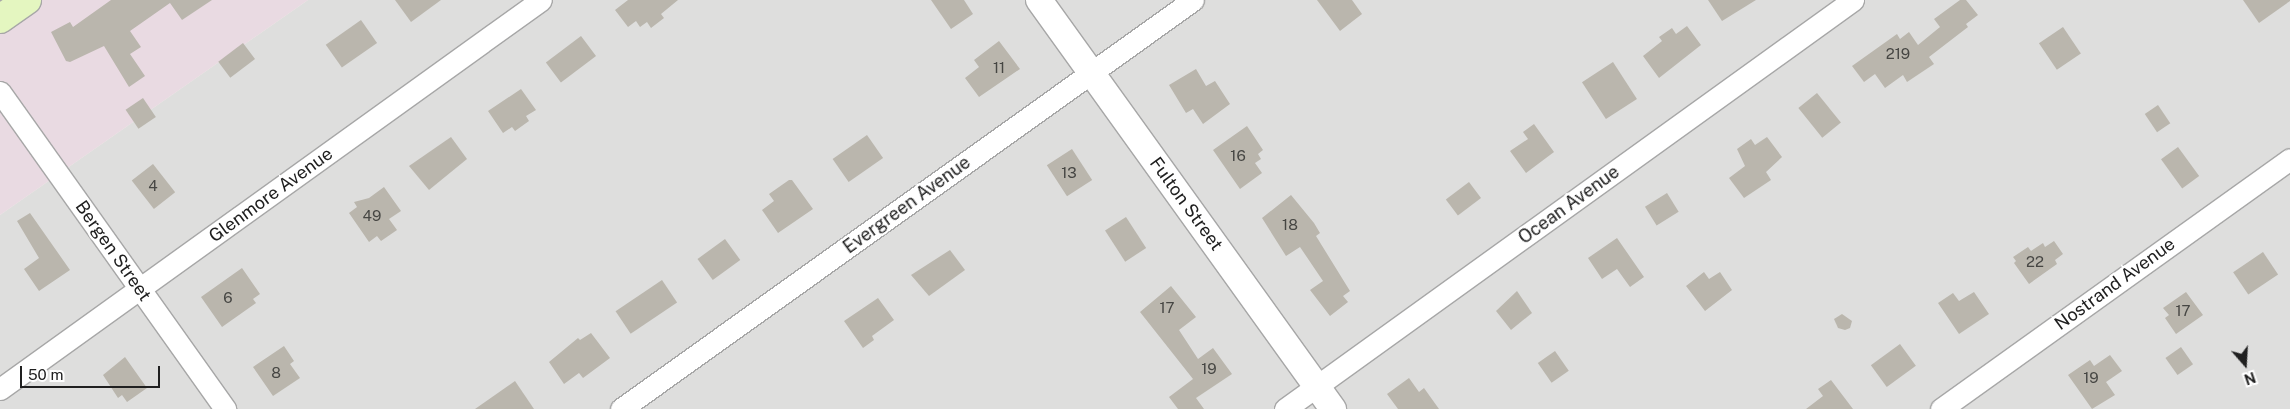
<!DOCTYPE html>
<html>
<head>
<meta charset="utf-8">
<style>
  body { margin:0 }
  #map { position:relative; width:2290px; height:409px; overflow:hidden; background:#f0f0e8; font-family:"Public Sans",sans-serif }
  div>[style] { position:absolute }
  .residential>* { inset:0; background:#dededd }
  .industrial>* { inset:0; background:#e9dae2 }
  .building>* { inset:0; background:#bab6ad; transform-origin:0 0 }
  .roads { filter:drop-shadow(1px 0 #a7a7a7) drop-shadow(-1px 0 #a7a7a7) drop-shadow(0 1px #a7a7a7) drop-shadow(0 -1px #a7a7a7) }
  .minor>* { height:21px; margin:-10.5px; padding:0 10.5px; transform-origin:10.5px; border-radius:10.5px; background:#fff }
  .tertiary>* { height:26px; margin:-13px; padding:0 13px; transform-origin:13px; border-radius:13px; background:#fff }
  .secondary>* { height:28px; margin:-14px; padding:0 14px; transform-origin:14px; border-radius:14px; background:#e4f6c0 }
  span { translate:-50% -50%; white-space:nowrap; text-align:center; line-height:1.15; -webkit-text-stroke:4.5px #fff; paint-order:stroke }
  .number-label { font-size:15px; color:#464643 }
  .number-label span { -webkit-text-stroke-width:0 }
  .street-label { font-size:18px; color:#202020 }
  .north { position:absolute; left:2220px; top:339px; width:50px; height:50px; -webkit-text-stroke:4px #fff; paint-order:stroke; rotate:161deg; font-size:14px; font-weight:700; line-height:20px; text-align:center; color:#202020 }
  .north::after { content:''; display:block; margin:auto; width:18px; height:22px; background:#202020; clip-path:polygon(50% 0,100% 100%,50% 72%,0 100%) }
  .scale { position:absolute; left:20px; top:366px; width:140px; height:22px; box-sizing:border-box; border:2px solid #202020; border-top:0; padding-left:6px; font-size:15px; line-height:18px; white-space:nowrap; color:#202020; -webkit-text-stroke:4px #fff; paint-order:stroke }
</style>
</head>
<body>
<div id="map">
  <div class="residential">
    <div style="clip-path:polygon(308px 0,2290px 0,2290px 409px,0 409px,0 215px)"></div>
  </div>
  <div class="industrial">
    <div style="clip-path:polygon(0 0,308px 0,0 215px)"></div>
  </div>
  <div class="building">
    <div style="clip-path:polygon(111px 0,212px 0,182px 20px,170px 3px,130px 31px,141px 47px,130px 54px,145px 76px,129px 87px,104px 46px,70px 62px,66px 61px,51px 32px,70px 22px,73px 27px)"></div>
    <div style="clip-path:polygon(395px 0,441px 0,411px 22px)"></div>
    <div style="clip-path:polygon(628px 0,678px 0,661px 14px,664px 18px,651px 28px,647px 22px,640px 27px,636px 21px,628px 27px,615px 10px)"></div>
    <div style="clip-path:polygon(931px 0,964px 0,973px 14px,951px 29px)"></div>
    <div style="clip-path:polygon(1317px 0,1352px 0,1362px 14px,1340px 31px)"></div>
    <div style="clip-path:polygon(1708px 0,1756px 0,1722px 21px)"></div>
    <div style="clip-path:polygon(1960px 0,1966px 0,1978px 15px,1966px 24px,1968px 27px,1929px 57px,1934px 64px,1907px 82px,1903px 75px,1885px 88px,1875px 74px,1864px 82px,1852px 66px,1897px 34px,1900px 39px,1909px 32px,1918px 45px,1940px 27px,1934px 19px)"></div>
    <div style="clip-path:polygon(2243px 0,2290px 0,2290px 1px,2259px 23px)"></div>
    <div style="left:361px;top:20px;width:28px;height:43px;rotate:55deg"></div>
    <div style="clip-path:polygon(1687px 26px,1701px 45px,1659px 78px,1643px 56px,1662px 41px,1659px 37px,1672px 28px,1676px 34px)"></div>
    <div style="left:2063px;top:27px;width:32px;height:29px;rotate:56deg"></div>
    <div style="left:581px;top:36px;width:25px;height:44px;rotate:53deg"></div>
    <div style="clip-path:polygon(999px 41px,1020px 69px,979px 97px,965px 78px,979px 67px,974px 60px)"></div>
    <div style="left:243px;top:43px;width:20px;height:31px;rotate:53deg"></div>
    <div style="left:1613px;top:62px;width:44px;height:37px;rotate:57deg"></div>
    <div style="clip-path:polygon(1196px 69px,1206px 86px,1215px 81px,1230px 104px,1203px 124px,1193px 109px,1186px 113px,1169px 85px)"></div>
    <div style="clip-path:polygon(521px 89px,536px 110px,526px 116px,529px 121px,515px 131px,512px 127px,503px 133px,488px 111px)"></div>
    <div style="left:1817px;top:93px;width:38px;height:24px;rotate:51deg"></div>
    <div style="left:143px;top:98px;width:23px;height:21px;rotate:56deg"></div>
    <div style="left:2158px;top:105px;width:22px;height:16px;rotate:56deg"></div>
    <div style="clip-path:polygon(1534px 124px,1554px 152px,1526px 173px,1510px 151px,1528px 139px,1523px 132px)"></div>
    <div style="clip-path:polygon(1247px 126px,1263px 150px,1258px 154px,1261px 159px,1255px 163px,1262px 173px,1240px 189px,1213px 150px)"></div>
    <div style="left:867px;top:135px;width:28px;height:42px;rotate:55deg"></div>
    <div style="clip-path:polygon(451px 137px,467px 159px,429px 190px,409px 166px)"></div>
    <div style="clip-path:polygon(1767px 137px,1782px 157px,1766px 172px,1771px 180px,1744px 198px,1729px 178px,1745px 166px,1737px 149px,1751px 139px,1755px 145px)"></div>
    <div style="left:2178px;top:147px;width:36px;height:21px;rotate:54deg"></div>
    <div style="left:1072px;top:149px;width:37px;height:30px;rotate:57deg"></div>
    <div style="left:153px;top:164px;width:36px;height:27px;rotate:52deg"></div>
    <div style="clip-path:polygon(789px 180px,792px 180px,813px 209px,778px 233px,762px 210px,774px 201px,769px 194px)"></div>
    <div style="left:1469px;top:182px;width:20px;height:29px;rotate:53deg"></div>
    <div style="clip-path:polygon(384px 187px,401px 211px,389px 219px,397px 230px,381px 241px,377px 236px,369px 242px,349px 213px,357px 207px,354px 202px,369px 198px)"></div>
    <div style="left:1667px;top:193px;width:22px;height:26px;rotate:58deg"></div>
    <div style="clip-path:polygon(1291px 195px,1314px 223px,1320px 233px,1316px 236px,1350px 291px,1343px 296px,1348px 302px,1330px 316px,1310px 290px,1323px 281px,1300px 247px,1286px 256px,1262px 218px)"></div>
    <div style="clip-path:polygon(30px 213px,70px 270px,39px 291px,24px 269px,39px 258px,17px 221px)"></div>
    <div style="left:1126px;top:217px;width:37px;height:25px;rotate:57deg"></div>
    <div style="clip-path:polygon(1617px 238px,1644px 277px,1630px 287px,1617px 269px,1602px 279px,1588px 258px)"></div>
    <div style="left:725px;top:239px;width:26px;height:34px;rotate:54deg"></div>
    <div style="clip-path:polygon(2054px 241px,2063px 254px,2055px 260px,2057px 264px,2029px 284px,2014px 263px,2016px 261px,2013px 257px,2028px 247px,2031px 251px,2043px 243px,2045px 247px)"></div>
    <div style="clip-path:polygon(950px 250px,965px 270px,929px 296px,911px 275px)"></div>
    <div style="left:2263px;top:252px;width:27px;height:36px;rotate:56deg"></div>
    <div style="clip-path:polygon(242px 268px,260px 294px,253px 299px,256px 303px,222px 327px,201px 297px)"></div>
    <div style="clip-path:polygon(1704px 272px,1709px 279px,1720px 272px,1732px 290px,1705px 311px,1686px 286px)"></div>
    <div style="left:662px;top:280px;width:27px;height:56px;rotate:56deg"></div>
    <div style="clip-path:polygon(1171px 286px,1196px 317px,1179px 330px,1198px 359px,1213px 348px,1232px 374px,1196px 398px,1204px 409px,1178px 409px,1169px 397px,1193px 379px,1140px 312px)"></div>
    <div style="clip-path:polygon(1517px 291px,1532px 313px,1511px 330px,1496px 311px)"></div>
    <div style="clip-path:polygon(1974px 292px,1989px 314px,1959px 334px,1938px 303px,1953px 293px,1959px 301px)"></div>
    <div style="clip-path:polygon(2186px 292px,2203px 315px,2176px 334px,2165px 318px,2169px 315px,2163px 308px)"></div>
    <div style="clip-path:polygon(878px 298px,894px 320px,872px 336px,874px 340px,863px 348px,844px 321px)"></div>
    <div style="clip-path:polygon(1842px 314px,1852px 321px,1850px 328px,1845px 330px,1838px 328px,1834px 319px)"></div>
    <div style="clip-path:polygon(591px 333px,610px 358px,583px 378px,579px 373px,564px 384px,549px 362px,578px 338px,580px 340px)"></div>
    <div style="left:1900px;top:344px;width:27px;height:36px;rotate:54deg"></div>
    <div style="clip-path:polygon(284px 346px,294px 361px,290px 364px,300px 378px,273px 396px,253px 367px)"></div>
    <div style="left:2181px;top:347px;width:21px;height:19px;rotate:55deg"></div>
    <div style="left:1555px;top:351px;width:24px;height:21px;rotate:55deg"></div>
    <div style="clip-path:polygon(2110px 355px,2122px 371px,2106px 382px,2115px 395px,2092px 409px,2068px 375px,2090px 360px,2094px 366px)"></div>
    <div style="clip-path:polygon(125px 357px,147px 388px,127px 402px,122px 395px,118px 398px,103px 375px)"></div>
    <div style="clip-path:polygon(1409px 378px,1419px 392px,1424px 388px,1439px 409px,1398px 409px,1387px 394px)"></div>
    <div style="clip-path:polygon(1831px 380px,1853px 409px,1806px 409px,1823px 396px,1818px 389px)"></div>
    <div style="clip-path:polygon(515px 381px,534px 409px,475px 409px)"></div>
  </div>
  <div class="roads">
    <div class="minor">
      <div style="left:0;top:92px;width:389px;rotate:54.6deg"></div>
      <div style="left:0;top:389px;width:666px;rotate:-35.72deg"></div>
      <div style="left:621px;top:409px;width:703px;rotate:-35.57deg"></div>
      <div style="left:1285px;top:409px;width:700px;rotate:-35.76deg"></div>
      <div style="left:1941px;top:409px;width:429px;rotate:-35.6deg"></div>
    </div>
    <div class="tertiary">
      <div style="left:1039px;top:0;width:504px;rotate:54.29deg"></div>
    </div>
    <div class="secondary">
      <div style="left:0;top:19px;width:33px;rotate:-35deg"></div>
    </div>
  </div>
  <div class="number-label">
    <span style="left:1898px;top:54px">219</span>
    <span style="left:999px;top:68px">11</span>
    <span style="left:1238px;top:156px">16</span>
    <span style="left:1069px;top:173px">13</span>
    <span style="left:153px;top:186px">4</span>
    <span style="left:372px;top:216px">49</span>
    <span style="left:1290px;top:225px">18</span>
    <span style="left:2035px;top:262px">22</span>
    <span style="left:228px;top:298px">6</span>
    <span style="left:1167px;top:308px">17</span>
    <span style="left:2183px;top:311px">17</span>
    <span style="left:1209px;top:369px">19</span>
    <span style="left:276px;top:373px">8</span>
    <span style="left:2091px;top:378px">19</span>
  </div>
  <div class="street-label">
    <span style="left:271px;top:195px;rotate:-36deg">Glenmore Avenue</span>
    <span style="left:1186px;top:204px;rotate:54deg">Fulton Street</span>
    <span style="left:907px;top:205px;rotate:-36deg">Evergreen Avenue</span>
    <span style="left:1569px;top:205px;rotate:-36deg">Ocean Avenue</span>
    <span style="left:113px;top:251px;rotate:55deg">Bergen Street</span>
    <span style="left:2115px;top:284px;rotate:-36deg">Nostrand Avenue</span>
  </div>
  <div class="north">N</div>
  <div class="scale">50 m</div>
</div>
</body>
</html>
